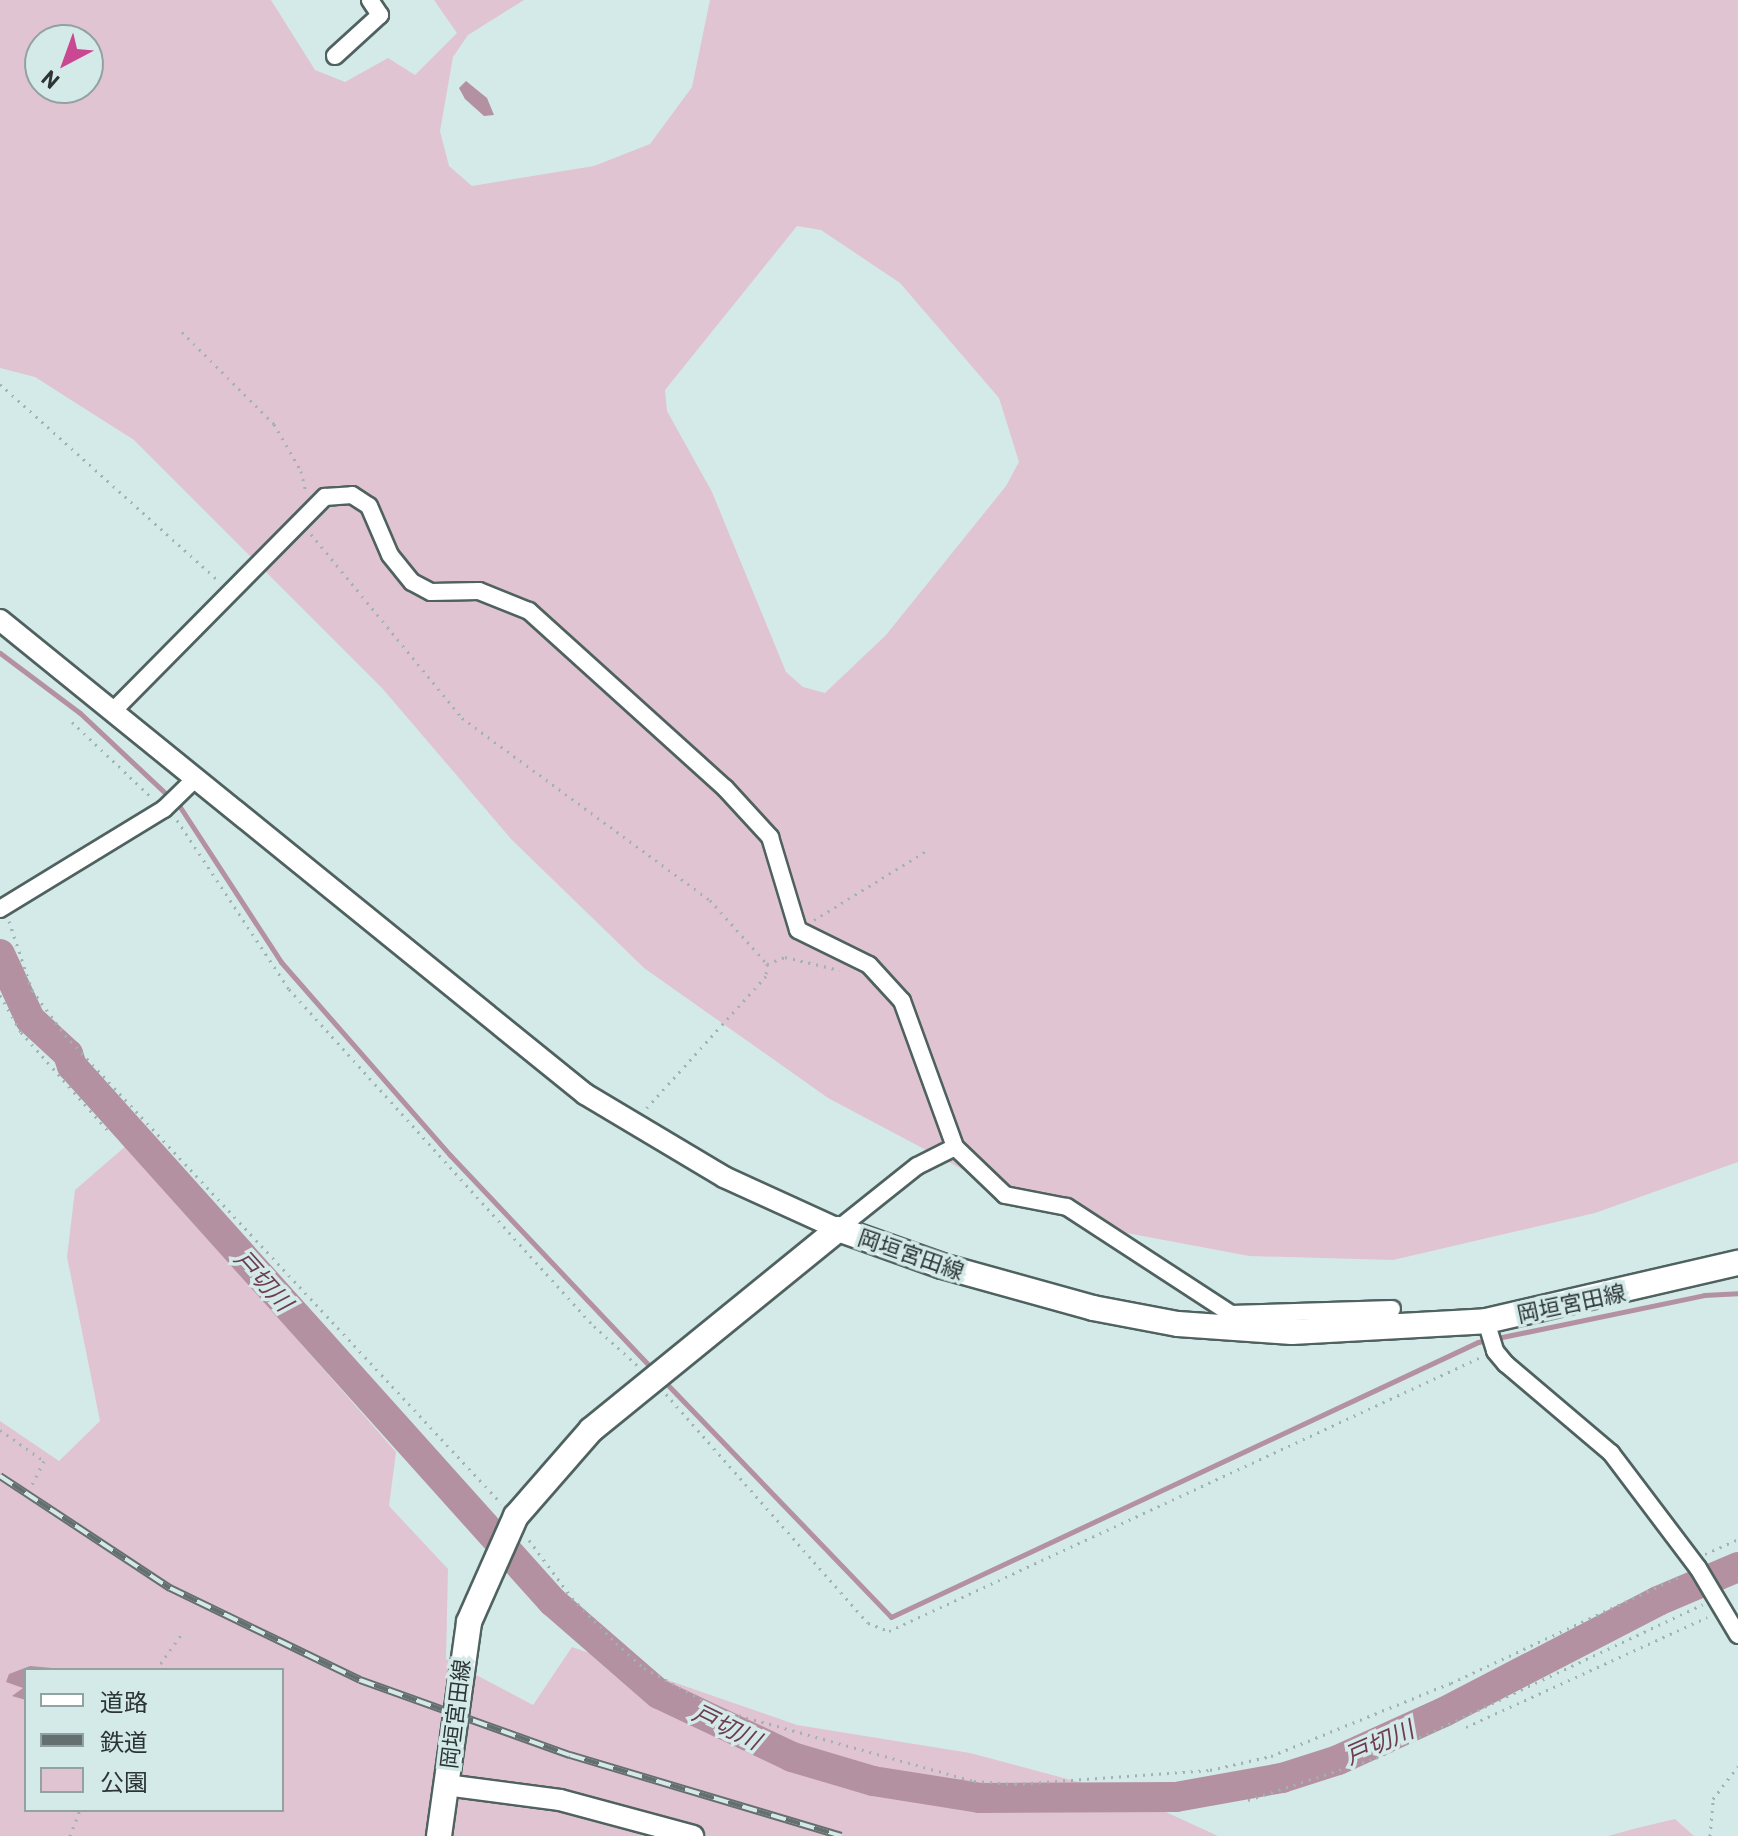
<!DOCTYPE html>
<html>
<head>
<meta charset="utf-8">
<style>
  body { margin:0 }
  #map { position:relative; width:1738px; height:1836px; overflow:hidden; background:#d4eae8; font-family:Barlow,"Noto Sans JP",sans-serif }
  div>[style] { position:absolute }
  .green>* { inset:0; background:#e1c4d1 }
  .water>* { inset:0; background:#b391a0 }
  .stream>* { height:5px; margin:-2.5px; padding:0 2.5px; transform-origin:2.5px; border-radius:2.5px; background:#b391a0 }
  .river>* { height:30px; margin:-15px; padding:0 15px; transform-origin:15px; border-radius:15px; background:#b391a0 }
  .path>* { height:3px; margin-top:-1.5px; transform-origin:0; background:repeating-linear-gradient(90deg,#a0b2b1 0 2px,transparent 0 8px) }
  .roads { filter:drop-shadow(2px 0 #4f6260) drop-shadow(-2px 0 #4f6260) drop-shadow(0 2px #4f6260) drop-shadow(0 -2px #4f6260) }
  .minor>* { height:16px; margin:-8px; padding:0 8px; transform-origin:8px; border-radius:8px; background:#fff }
  .tertiary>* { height:20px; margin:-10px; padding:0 10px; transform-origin:10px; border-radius:10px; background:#fff }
  .primary>* { height:24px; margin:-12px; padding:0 12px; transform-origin:12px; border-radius:12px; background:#fff }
  .rail>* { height:8px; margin-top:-4px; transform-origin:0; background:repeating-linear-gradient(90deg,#d4eae8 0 15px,#63706f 0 30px); box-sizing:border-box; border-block:2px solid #63706f }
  span { translate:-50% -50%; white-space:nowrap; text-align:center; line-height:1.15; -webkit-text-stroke:7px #d4eae8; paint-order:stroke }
  .street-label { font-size:22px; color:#2c3534 }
  .water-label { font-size:24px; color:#6c3c55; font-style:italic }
  .legend { position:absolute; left:24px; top:1668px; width:260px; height:144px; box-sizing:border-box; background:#d4eae8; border:2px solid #91a2a0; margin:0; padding:10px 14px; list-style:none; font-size:24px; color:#2c3534 }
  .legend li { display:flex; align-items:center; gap:16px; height:40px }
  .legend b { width:40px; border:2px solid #91a2a0 }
  .north { position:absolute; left:24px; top:24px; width:80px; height:80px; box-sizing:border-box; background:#d4eae8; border:2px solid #91a2a0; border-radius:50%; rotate:221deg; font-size:22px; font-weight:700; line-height:32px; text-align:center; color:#2c3534 }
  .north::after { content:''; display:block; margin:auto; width:28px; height:36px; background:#c94891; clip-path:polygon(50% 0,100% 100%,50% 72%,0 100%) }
</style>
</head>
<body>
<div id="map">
  <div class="green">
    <div style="clip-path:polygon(evenodd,0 0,271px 0,315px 70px,345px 82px,388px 58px,415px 75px,457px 33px,434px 0,524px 0,468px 35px,453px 57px,440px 131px,449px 166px,472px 186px,594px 166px,650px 144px,692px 87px,710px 0,1738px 0,1738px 1162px,1595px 1213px,1393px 1260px,1249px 1256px,1100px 1228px,977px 1177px,828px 1098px,644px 968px,511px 839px,382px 688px,134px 440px,35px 377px,0 368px,0 0,40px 40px,88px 40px,88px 88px,40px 88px,40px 40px,0 0,797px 226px,821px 230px,900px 283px,999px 398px,1019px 462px,1006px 486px,886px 635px,825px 693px,803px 687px,786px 672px,712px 492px,667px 411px,665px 390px,797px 226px)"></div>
    <div style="clip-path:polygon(evenodd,127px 1145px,396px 1452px,389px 1506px,448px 1569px,446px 1659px,533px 1705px,572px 1647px,797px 1725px,970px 1753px,1131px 1796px,1218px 1836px,0 1836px,0 1421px,59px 1461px,100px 1421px,67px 1257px,75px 1190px,127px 1145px,26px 1670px,282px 1670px,282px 1810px,26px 1810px,26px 1670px)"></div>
    <div style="clip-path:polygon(1675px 1819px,1694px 1836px,1608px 1836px,1637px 1828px)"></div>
  </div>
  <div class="water">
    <div style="clip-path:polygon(466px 81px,487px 98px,494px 115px,484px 116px,465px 99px,459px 88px)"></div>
    <div style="clip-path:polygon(30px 1666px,74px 1670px,26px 1670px,26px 1700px,12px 1696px,23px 1688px,6px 1682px,9px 1674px)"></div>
  </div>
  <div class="stream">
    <div style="left:0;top:653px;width:100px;rotate:36.9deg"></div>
    <div style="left:80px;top:713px;width:137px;rotate:43.2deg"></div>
    <div style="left:180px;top:807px;width:185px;rotate:56.9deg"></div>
    <div style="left:281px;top:962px;width:257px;rotate:48.8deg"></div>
    <div style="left:450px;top:1155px;width:297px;rotate:46.6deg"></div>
    <div style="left:664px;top:1381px;width:327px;rotate:46.1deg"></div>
    <div style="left:891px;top:1617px;width:648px;rotate:-25.1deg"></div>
    <div style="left:1478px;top:1342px;width:231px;rotate:-11.7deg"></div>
    <div style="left:1704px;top:1295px;width:34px;rotate:-3deg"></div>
  </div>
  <div class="river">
    <div style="left:0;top:954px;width:72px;rotate:65.2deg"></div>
    <div style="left:30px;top:1019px;width:52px;rotate:42.6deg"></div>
    <div style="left:68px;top:1054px;width:13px;rotate:72deg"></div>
    <div style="left:72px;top:1066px;width:720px;rotate:48.1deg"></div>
    <div style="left:553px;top:1602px;width:140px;rotate:41deg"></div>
    <div style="left:659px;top:1694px;width:147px;rotate:25.3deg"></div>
    <div style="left:792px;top:1757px;width:84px;rotate:16.5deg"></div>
    <div style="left:873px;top:1781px;width:108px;rotate:9deg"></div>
    <div style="left:980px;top:1798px;width:196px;rotate:-0.3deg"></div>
    <div style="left:1176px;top:1797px;width:108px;rotate:-10.2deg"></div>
    <div style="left:1282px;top:1778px;width:59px;rotate:-17.8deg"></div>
    <div style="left:1338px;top:1760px;width:116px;rotate:-24.4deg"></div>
    <div style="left:1444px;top:1712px;width:241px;rotate:-27.4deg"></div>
    <div style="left:1658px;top:1601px;width:87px;rotate:-23deg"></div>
  </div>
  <div class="path">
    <div style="left:182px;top:332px;width:130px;rotate:45deg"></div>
    <div style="left:274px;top:424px;width:54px;rotate:60.1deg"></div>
    <div style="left:301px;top:471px;width:22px;rotate:77deg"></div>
    <div style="left:0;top:384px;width:295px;rotate:42deg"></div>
    <div style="left:311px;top:534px;width:238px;rotate:50.6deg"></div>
    <div style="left:462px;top:718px;width:308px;rotate:36.3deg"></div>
    <div style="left:710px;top:900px;width:86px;rotate:48.3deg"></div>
    <div style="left:767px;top:964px;width:12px;rotate:95deg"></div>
    <div style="left:766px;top:976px;width:182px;rotate:132.1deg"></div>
    <div style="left:72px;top:722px;width:109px;rotate:43.5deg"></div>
    <div style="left:177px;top:820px;width:203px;rotate:56.5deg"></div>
    <div style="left:289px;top:989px;width:455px;rotate:47.9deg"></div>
    <div style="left:594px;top:1326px;width:59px;rotate:42.3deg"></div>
    <div style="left:814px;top:920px;width:134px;rotate:-31.6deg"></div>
    <div style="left:9px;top:921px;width:73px;rotate:71.6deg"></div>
    <div style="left:32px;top:990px;width:56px;rotate:53.7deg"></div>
    <div style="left:65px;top:1035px;width:640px;rotate:47.03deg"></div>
    <div style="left:767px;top:964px;width:19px;rotate:-21deg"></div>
    <div style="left:785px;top:957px;width:56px;rotate:13.5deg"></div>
    <div style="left:0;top:995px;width:43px;rotate:60.4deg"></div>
    <div style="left:21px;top:1032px;width:136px;rotate:48.6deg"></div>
    <div style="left:666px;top:1394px;width:305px;rotate:48.6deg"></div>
    <div style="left:868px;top:1623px;width:22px;rotate:21deg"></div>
    <div style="left:889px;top:1631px;width:652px;rotate:-24.84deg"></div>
    <div style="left:0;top:1430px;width:54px;rotate:35.2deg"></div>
    <div style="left:44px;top:1461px;width:28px;rotate:117deg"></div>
    <div style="left:529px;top:1540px;width:72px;rotate:53.4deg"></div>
    <div style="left:572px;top:1598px;width:63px;rotate:45.6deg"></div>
    <div style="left:616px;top:1643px;width:38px;rotate:42deg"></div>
    <div style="left:644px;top:1668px;width:90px;rotate:28.6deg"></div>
    <div style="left:723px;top:1711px;width:261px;rotate:15.6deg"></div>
    <div style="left:974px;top:1781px;width:41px;rotate:4.2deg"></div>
    <div style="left:1015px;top:1784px;width:196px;rotate:-4.1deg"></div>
    <div style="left:1210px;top:1770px;width:63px;rotate:-12.9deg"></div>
    <div style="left:1271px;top:1756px;width:194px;rotate:-22.1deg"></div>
    <div style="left:1451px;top:1683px;width:256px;rotate:-25deg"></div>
    <div style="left:1705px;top:1554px;width:36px;rotate:-24deg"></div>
    <div style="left:156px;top:1670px;width:47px;rotate:-54.6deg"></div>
    <div style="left:1466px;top:1727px;width:265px;rotate:-24.5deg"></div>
    <div style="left:1248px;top:1800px;width:135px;rotate:-18.2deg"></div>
    <div style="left:1376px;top:1758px;width:361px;rotate:-25.2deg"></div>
    <div style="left:70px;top:1836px;width:28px;rotate:-69deg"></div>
    <div style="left:1710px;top:1836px;width:37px;rotate:-85deg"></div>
    <div style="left:1713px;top:1799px;width:41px;rotate:-52.9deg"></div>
  </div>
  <div class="roads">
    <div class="minor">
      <div style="left:335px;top:56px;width:61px;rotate:-42.3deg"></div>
      <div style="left:380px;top:15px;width:18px;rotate:-124deg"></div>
      <div style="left:112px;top:712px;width:303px;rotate:-45.3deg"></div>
      <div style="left:325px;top:497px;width:27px;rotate:-4deg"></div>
      <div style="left:352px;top:495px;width:20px;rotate:33deg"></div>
      <div style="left:369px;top:506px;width:53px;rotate:66.8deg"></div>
      <div style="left:390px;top:555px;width:35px;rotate:51deg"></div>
      <div style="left:412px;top:582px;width:21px;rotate:28deg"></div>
      <div style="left:431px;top:592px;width:48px;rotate:-1.2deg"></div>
      <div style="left:479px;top:591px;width:54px;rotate:21.8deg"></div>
      <div style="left:529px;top:611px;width:264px;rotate:42.1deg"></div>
      <div style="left:725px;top:788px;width:67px;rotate:47.4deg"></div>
      <div style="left:770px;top:837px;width:97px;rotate:73.2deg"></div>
      <div style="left:798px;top:930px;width:79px;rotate:26.2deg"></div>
      <div style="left:869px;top:965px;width:49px;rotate:47.5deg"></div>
      <div style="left:902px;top:1001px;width:155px;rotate:70deg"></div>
      <div style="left:955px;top:1147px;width:42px;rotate:153.4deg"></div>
      <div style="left:917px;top:1166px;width:101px;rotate:141.4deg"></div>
      <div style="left:0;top:909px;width:192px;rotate:-31.4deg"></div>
      <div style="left:164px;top:809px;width:43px;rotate:-44.1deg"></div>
      <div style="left:955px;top:1147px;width:69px;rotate:43.8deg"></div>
      <div style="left:1005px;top:1195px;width:63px;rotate:11deg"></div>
      <div style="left:1067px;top:1207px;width:196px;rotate:33.1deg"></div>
      <div style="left:1231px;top:1314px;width:161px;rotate:-1.8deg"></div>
      <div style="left:1486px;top:1321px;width:31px;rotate:73deg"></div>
      <div style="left:1495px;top:1351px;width:17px;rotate:50deg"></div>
      <div style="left:1506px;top:1364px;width:138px;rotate:40.3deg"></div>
      <div style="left:1611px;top:1453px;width:144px;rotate:52.9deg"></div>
      <div style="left:1698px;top:1568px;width:78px;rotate:59.2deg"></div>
    </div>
    <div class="tertiary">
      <div style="left:0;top:620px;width:753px;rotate:39.02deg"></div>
      <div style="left:585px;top:1094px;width:162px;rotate:30.8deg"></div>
      <div style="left:724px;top:1177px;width:125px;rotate:24.5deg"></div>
      <div style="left:446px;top:1785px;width:115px;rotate:7.5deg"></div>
      <div style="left:560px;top:1800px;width:138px;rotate:15.1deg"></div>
    </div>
    <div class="primary">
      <div style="left:439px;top:1836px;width:216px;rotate:-82deg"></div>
      <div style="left:469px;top:1622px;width:116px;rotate:-66.1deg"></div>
      <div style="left:516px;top:1516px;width:114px;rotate:-48.9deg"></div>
      <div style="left:591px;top:1430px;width:318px;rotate:-39.1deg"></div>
      <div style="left:838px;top:1229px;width:110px;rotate:19.6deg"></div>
      <div style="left:942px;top:1266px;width:157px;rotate:15.5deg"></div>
      <div style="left:1093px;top:1308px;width:86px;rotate:10.7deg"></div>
      <div style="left:1178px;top:1324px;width:114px;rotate:4deg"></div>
      <div style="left:1292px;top:1332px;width:194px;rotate:-3.2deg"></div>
      <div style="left:1486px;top:1321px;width:259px;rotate:-13deg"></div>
    </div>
  </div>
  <div class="rail">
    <div style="left:0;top:1476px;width:204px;rotate:33.4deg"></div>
    <div style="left:170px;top:1588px;width:211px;rotate:25.8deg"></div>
    <div style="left:360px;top:1680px;width:223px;rotate:19.7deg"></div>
    <div style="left:570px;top:1755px;width:283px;rotate:16.6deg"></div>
  </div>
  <div class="street-label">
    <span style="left:911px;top:1254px;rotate:19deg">岡垣宮田線</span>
    <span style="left:1571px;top:1303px;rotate:-12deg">岡垣宮田線</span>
    <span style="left:455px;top:1714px;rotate:-83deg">岡垣宮田線</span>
  </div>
  <div class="water-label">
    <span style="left:264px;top:1280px;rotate:48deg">戸切川</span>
    <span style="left:727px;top:1726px;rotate:26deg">戸切川</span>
    <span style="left:1379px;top:1742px;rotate:-24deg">戸切川</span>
  </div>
  <ul class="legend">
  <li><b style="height:10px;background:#fff"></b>道路</li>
  <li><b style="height:10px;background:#63706f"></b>鉄道</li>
  <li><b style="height:22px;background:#e1c4d1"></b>公園</li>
  </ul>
  <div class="north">N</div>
</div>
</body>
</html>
